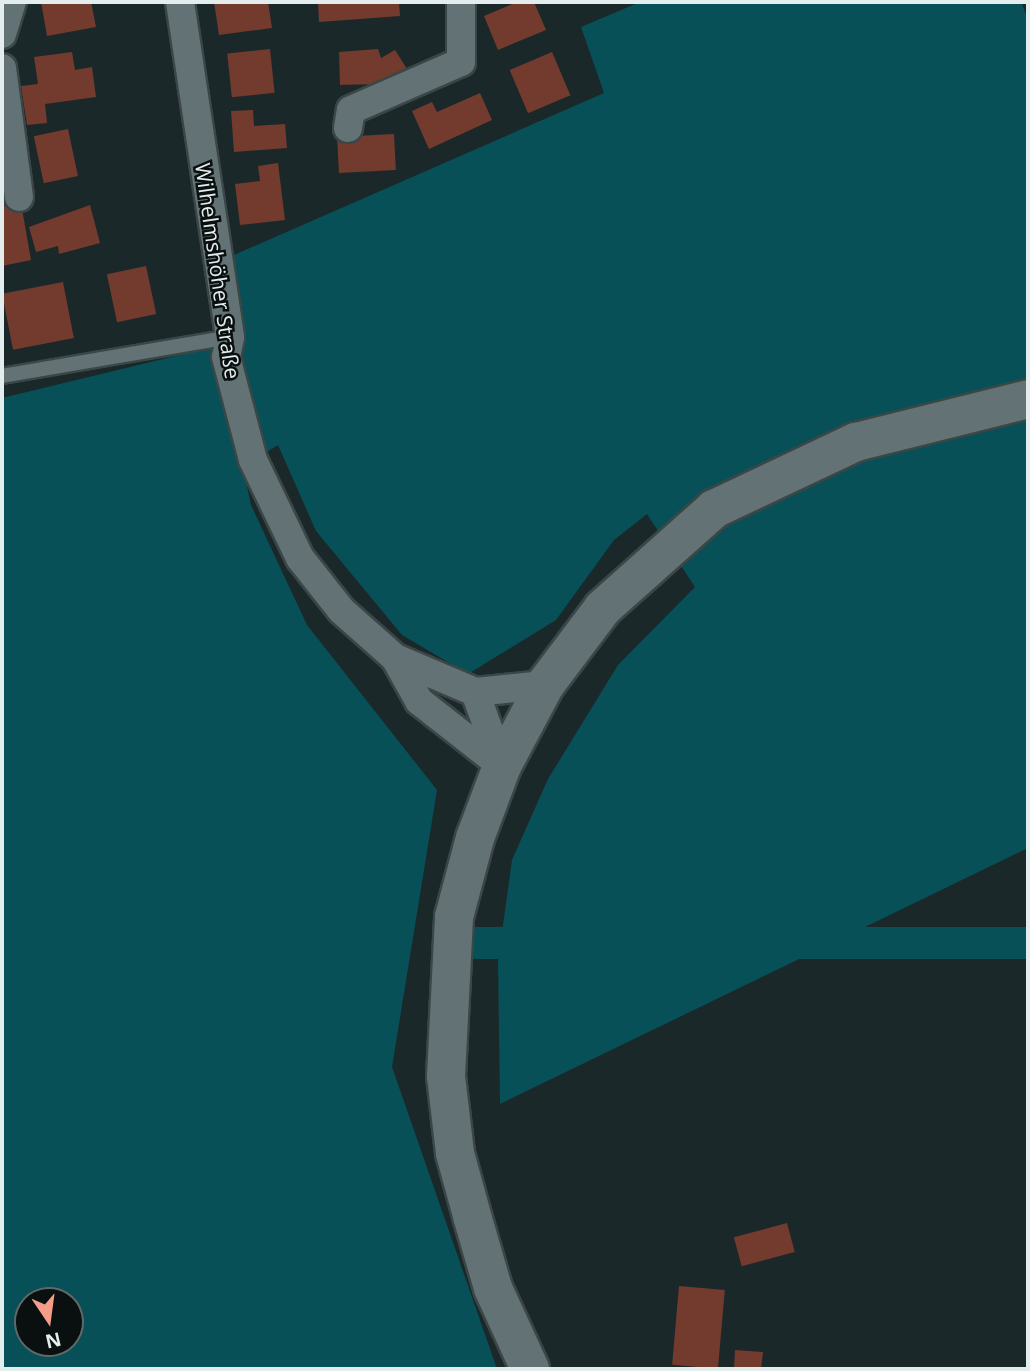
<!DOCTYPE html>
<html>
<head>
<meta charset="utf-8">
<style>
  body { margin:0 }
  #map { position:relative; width:1030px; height:1371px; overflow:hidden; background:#1b282a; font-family:"Open Sans",sans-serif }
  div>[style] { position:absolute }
  .green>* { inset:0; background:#075057; transform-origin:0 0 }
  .building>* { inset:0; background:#733a2e; transform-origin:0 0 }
  .roads { filter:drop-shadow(2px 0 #3b4647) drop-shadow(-2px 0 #3b4647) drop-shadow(0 2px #3b4647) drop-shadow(0 -2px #3b4647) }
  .lane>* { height:14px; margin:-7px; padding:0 7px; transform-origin:7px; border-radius:7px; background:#637274 }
  .street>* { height:28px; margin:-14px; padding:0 14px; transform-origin:14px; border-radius:14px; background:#637274 }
  .secondary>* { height:38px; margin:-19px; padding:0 19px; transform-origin:19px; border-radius:19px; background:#637274 }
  span { translate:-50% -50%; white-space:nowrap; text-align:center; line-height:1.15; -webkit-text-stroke:5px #0a1010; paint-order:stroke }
  .street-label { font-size:21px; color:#e4edee }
  .frame { position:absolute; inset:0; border:4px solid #e4edee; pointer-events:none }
  .north { position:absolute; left:14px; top:1287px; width:70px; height:70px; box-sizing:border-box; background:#0a1010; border:2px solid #616869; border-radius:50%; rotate:167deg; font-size:19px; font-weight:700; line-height:28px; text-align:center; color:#e4edee }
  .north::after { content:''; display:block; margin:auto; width:24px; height:32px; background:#f49e8a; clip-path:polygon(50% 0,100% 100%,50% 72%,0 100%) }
</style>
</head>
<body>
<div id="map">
  <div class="green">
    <div style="clip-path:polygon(640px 2px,1021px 2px,1028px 19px,1028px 848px,500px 1104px,498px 961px,512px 860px,548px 779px,618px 665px,695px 587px,647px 514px,614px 540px,556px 620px,468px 674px,402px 635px,316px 531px,278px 445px,253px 460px,203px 259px,234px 255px,604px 93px,581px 27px)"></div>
    <div style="clip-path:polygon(evenodd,217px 346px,251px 505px,307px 625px,437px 790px,392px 1067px,497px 1369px,2px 1369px,2px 398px,217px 346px,28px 1301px,70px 1301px,70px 1343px,28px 1343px,28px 1301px)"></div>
    <div style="left:1028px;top:927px;width:32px;height:572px;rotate:90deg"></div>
  </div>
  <div class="building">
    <div style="clip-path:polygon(41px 2px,91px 2px,96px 27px,47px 36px)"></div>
    <div style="clip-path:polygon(214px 2px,268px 2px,272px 28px,219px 35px)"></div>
    <div style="clip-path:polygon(318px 2px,399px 2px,400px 16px,319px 22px)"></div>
    <div style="clip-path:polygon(517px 2px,534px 2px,546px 30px,498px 50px,484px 16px)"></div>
    <div style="left:270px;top:49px;width:44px;height:43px;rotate:84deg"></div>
    <div style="clip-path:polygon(378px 49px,381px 58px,395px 50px,407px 69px,378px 84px,340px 85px,339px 52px)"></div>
    <div style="clip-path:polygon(72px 52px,75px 70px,92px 67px,96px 97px,45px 104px,47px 123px,27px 125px,21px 86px,38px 84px,34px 57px)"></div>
    <div style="left:552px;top:52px;width:47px;height:46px;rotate:67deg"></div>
    <div style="clip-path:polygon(480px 93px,492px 120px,429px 149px,412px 111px,432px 102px,437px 112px)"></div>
    <div style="clip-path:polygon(253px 110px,254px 126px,285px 124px,287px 148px,234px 152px,231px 111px)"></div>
    <div style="left:68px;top:129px;width:48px;height:35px;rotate:78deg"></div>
    <div style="left:394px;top:134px;width:36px;height:57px;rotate:87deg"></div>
    <div style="clip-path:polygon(278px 163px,285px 220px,240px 225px,235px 184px,260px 181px,258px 166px)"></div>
    <div style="clip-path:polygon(21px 203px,31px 260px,2px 266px,2px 206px)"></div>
    <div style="clip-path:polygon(90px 205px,100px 243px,59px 254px,58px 246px,36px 252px,29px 227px)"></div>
    <div style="left:146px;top:266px;width:49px;height:40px;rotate:78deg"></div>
    <div style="left:63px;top:282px;width:57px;height:62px;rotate:79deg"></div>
    <div style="left:787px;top:1223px;width:30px;height:55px;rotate:75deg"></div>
    <div style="left:679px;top:1286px;width:46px;height:79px;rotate:5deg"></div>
    <div style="clip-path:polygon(735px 1350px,763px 1352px,761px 1369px,734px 1369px)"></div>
  </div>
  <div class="roads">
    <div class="lane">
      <div style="left:2px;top:376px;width:231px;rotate:-9.7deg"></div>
    </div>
    <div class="street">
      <div style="left:180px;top:2px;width:339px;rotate:81.5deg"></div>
      <div style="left:230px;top:337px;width:20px;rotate:101deg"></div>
      <div style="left:226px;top:357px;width:106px;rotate:75.3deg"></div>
      <div style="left:253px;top:460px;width:109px;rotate:64.4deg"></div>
      <div style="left:300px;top:558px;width:66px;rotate:51.7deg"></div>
      <div style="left:341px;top:610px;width:72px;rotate:41.6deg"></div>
      <div style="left:395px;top:658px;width:49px;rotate:60.8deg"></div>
      <div style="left:419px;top:701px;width:105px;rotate:38.1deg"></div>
      <div style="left:2px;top:34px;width:34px;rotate:-73deg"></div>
      <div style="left:2px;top:68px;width:130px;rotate:82.5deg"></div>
      <div style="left:348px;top:128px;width:18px;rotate:-81deg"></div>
      <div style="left:351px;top:110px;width:120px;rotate:-23.6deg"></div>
      <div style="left:461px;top:62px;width:60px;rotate:-90deg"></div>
      <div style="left:395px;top:658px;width:87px;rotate:23deg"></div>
      <div style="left:475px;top:692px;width:79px;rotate:70deg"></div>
      <div style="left:475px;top:692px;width:70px;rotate:-5.7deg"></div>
    </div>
    <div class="secondary">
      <div style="left:530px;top:1369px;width:89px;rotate:-114.6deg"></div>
      <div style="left:493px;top:1288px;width:72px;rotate:-106.2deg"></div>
      <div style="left:473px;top:1219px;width:68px;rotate:-105.3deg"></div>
      <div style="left:455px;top:1153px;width:78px;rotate:-96.7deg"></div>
      <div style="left:446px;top:1076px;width:159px;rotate:-87.1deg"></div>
      <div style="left:454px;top:917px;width:82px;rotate:-75.1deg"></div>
      <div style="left:475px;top:838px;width:77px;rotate:-69.4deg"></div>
      <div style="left:502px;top:766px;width:92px;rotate:-62deg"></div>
      <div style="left:545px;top:685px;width:96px;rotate:-53deg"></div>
      <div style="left:603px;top:608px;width:149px;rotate:-41.7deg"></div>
      <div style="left:714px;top:509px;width:157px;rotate:-25.3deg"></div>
      <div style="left:856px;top:442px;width:177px;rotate:-14deg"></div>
    </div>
  </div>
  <div class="street-label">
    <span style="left:218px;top:271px;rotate:82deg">Wilhelmshöher Straße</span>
  </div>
  <div class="frame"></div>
  <div class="north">N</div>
</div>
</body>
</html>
